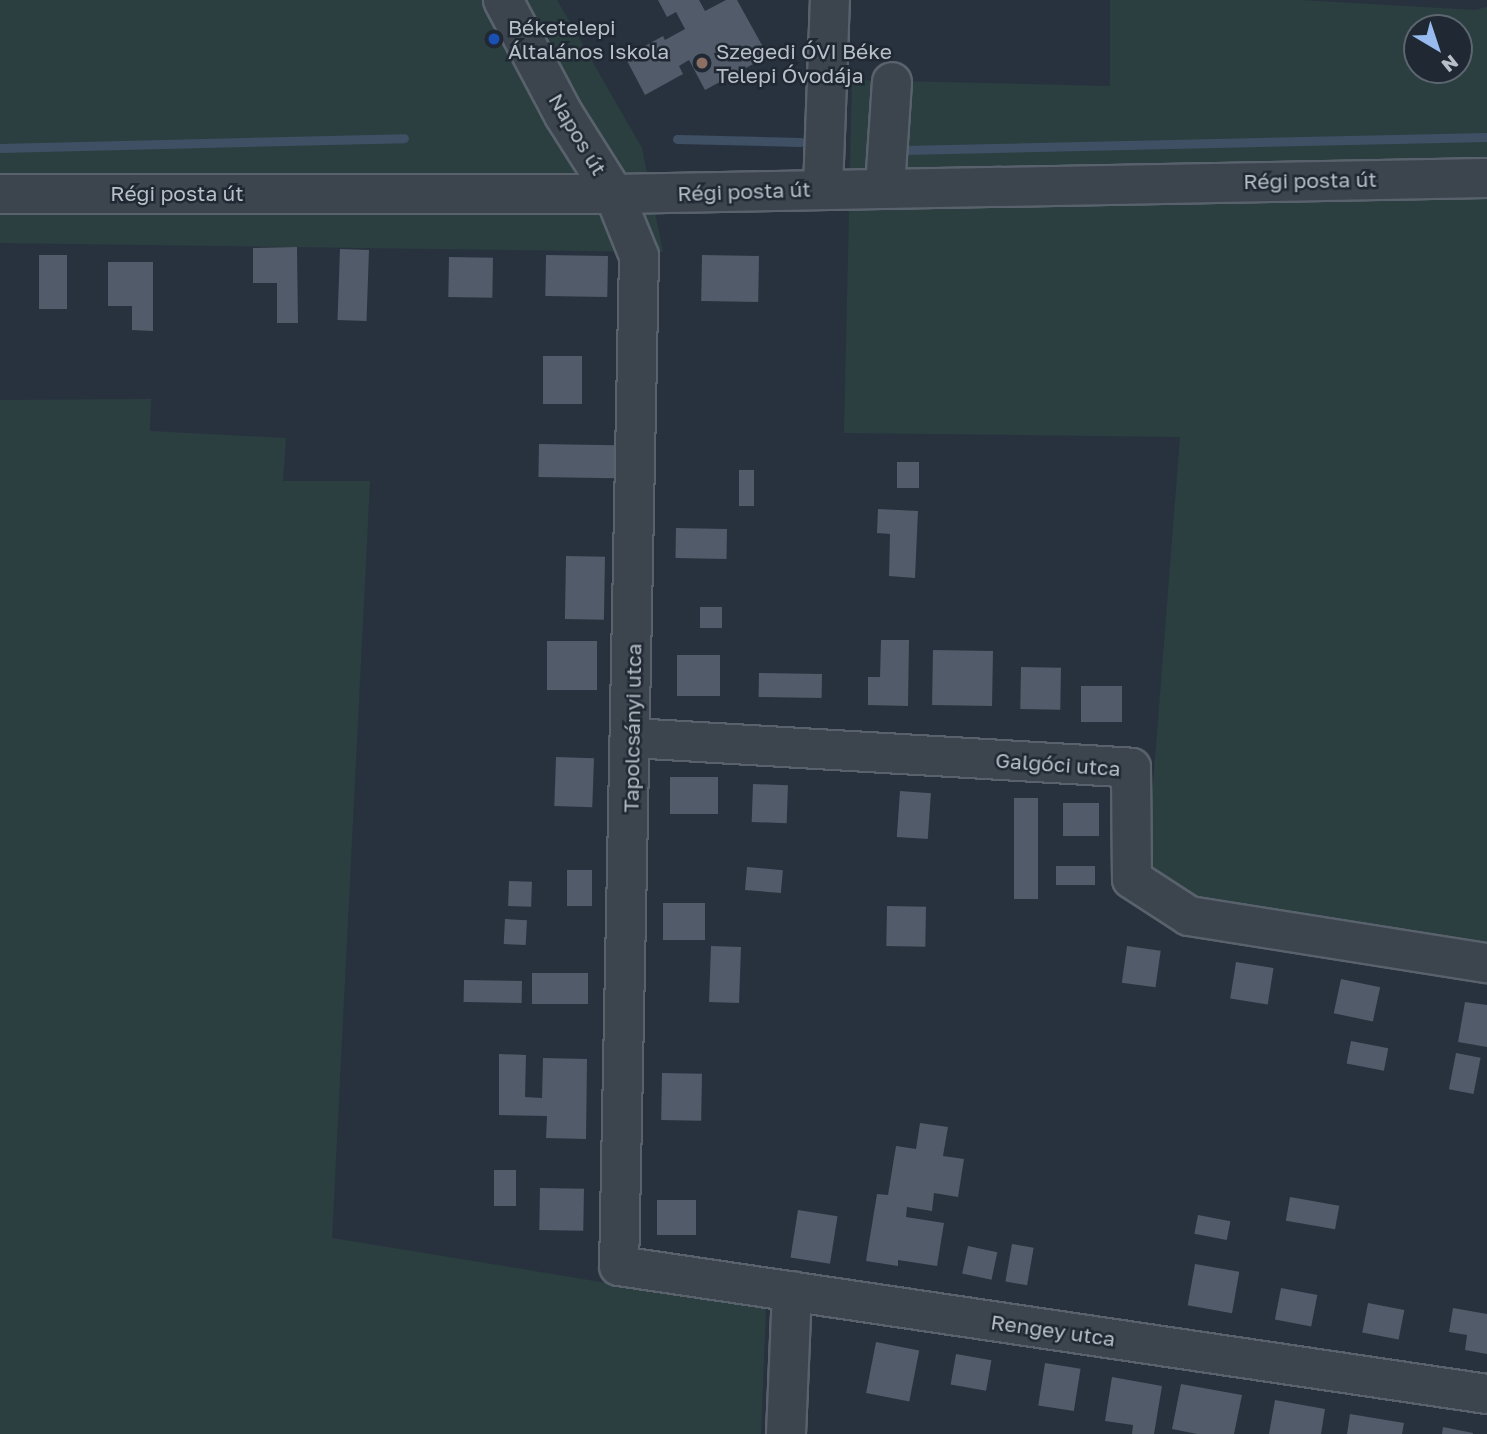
<!DOCTYPE html>
<html>
<head>
<meta charset="utf-8">
<style>
  body { margin:0 }
  #map { position:relative; width:1487px; height:1434px; overflow:hidden; background:#28323e; font-family:"Golos Text",sans-serif }
  div>[style] { position:absolute }
  .green>* { inset:0; background:#2b3f40 }
  .stream>* { height:9px; margin:-4.5px; padding:0 4.5px; transform-origin:4.5px; border-radius:4.5px; background:#3f5065 }
  .building>* { inset:0; background:#515b69; transform-origin:0 0 }
  .roads { filter:drop-shadow(2px 0 #59626c) drop-shadow(-2px 0 #59626c) drop-shadow(0 2px #59626c) drop-shadow(0 -2px #59626c) }
  .minor>* { height:38px; margin:-19px; padding:0 19px; transform-origin:19px; border-radius:19px; background:#3c444e }
  .dots>* { width:19px; height:19px; translate:-50% -50%; box-sizing:border-box; border:4px solid #202933; border-radius:50% }
  span { translate:-50% -50%; white-space:nowrap; text-align:center; line-height:1.15; -webkit-text-stroke:5px #202933; paint-order:stroke }
  .poi-label { font-size:21px; color:#b8bfc9 }
  .left { translate:0 -50%; text-align:left }
  .street-label { font-size:21px; color:#b8bfc9 }
  .north { position:absolute; left:1403px; top:14px; width:70px; height:70px; box-sizing:border-box; background:#202933; border:2px solid #5d656f; border-radius:50%; rotate:141deg; font-size:19px; font-weight:700; line-height:28px; text-align:center; color:#b8bfc9 }
  .north::after { content:''; display:block; margin:auto; width:24px; height:32px; background:#97baef; clip-path:polygon(50% 0,100% 100%,50% 72%,0 100%) }
</style>
</head>
<body>
<div id="map">
  <div class="green">
    <div style="clip-path:polygon(0 0,557px 0,642px 148px,663px 252px,0 243px)"></div>
    <div style="clip-path:polygon(evenodd,1110px 0,1300px 0,1475px 10px,1487px 7px,1487px 948px,1196px 910px,1146px 875px,1180px 437px,844px 433px,852px 80px,1110px 86px,1110px 0,1417px 28px,1459px 28px,1459px 70px,1417px 70px,1417px 28px)"></div>
    <div style="clip-path:polygon(151px 399px,150px 431px,286px 438px,283px 481px,370px 481px,332px 1238px,766px 1309px,761px 1434px,0 1434px,0 400px)"></div>
  </div>
  <div class="stream">
    <div style="left:677px;top:139px;width:123px;rotate:1.4deg"></div>
    <div style="left:0;top:148px;width:404px;rotate:-1.4deg"></div>
    <div style="left:903px;top:150px;width:584px;rotate:-1.28deg"></div>
  </div>
  <div class="building">
    <div style="clip-path:polygon(658px 0,699px 0,705px 11px,726px 0,737px 0,768px 56px,705px 90px,689px 60px,679px 66px,683px 74px,645px 95px,625px 57px,663px 36px,665px 40px,685px 29px,676px 12px,667px 17px)"></div>
    <div style="clip-path:polygon(297px 247px,298px 323px,277px 323px,277px 283px,253px 283px,253px 248px)"></div>
    <div style="left:340px;top:249px;width:29px;height:71px;rotate:2deg"></div>
    <div style="left:39px;top:255px;width:28px;height:54px"></div>
    <div style="left:546px;top:255px;width:62px;height:41px;rotate:1deg"></div>
    <div style="left:702px;top:255px;width:57px;height:46px;rotate:1deg"></div>
    <div style="left:449px;top:257px;width:44px;height:40px;rotate:1deg"></div>
    <div style="clip-path:polygon(108px 262px,153px 262px,153px 331px,132px 330px,132px 306px,108px 306px)"></div>
    <div style="left:543px;top:356px;width:39px;height:48px"></div>
    <div style="left:539px;top:444px;width:76px;height:33px;rotate:1deg"></div>
    <div style="left:897px;top:462px;width:22px;height:26px"></div>
    <div style="left:739px;top:470px;width:15px;height:36px"></div>
    <div style="clip-path:polygon(878px 509px,918px 511px,915px 578px,889px 576px,890px 534px,877px 533px)"></div>
    <div style="left:676px;top:528px;width:51px;height:30px;rotate:1deg"></div>
    <div style="left:566px;top:556px;width:39px;height:63px;rotate:1deg"></div>
    <div style="left:700px;top:607px;width:22px;height:21px"></div>
    <div style="clip-path:polygon(881px 640px,909px 640px,908px 706px,868px 705px,868px 677px,880px 677px)"></div>
    <div style="left:547px;top:641px;width:50px;height:49px"></div>
    <div style="left:933px;top:650px;width:60px;height:55px;rotate:1deg"></div>
    <div style="left:677px;top:655px;width:43px;height:41px"></div>
    <div style="left:1021px;top:667px;width:40px;height:42px;rotate:1deg"></div>
    <div style="left:759px;top:673px;width:63px;height:24px;rotate:1deg"></div>
    <div style="left:1081px;top:686px;width:41px;height:36px"></div>
    <div style="left:556px;top:757px;width:38px;height:49px;rotate:2deg"></div>
    <div style="left:670px;top:777px;width:48px;height:37px"></div>
    <div style="left:753px;top:784px;width:35px;height:38px;rotate:2deg"></div>
    <div style="left:900px;top:791px;width:31px;height:46px;rotate:4deg"></div>
    <div style="left:1014px;top:798px;width:24px;height:101px"></div>
    <div style="left:1063px;top:803px;width:36px;height:33px"></div>
    <div style="left:1056px;top:866px;width:39px;height:19px"></div>
    <div style="left:747px;top:867px;width:36px;height:23px;rotate:5deg"></div>
    <div style="left:567px;top:870px;width:25px;height:36px"></div>
    <div style="left:509px;top:881px;width:23px;height:25px;rotate:2deg"></div>
    <div style="left:663px;top:903px;width:42px;height:37px"></div>
    <div style="left:887px;top:906px;width:39px;height:40px;rotate:1deg"></div>
    <div style="left:505px;top:919px;width:22px;height:25px;rotate:3deg"></div>
    <div style="left:711px;top:946px;width:30px;height:56px;rotate:2deg"></div>
    <div style="left:1127px;top:946px;width:34px;height:37px;rotate:8deg"></div>
    <div style="left:1236px;top:962px;width:38px;height:37px;rotate:9deg"></div>
    <div style="left:532px;top:973px;width:56px;height:31px"></div>
    <div style="left:1341px;top:979px;width:40px;height:35px;rotate:12deg"></div>
    <div style="left:464px;top:980px;width:58px;height:22px;rotate:1deg"></div>
    <div style="clip-path:polygon(1465px 1002px,1487px 1005px,1487px 1047px,1458px 1042px)"></div>
    <div style="left:1351px;top:1041px;width:38px;height:23px;rotate:11deg"></div>
    <div style="left:1456px;top:1053px;width:25px;height:37px;rotate:11deg"></div>
    <div style="clip-path:polygon(499px 1054px,526px 1055px,525px 1097px,542px 1098px,543px 1058px,587px 1059px,586px 1139px,546px 1138px,547px 1116px,499px 1115px)"></div>
    <div style="left:662px;top:1073px;width:40px;height:47px;rotate:1deg"></div>
    <div style="clip-path:polygon(920px 1123px,948px 1127px,943px 1156px,964px 1159px,958px 1197px,934px 1193px,932px 1211px,907px 1207px,906px 1217px,944px 1223px,937px 1266px,898px 1260px,898px 1266px,866px 1261px,877px 1194px,888px 1195px,896px 1146px,916px 1149px)"></div>
    <div style="left:494px;top:1170px;width:22px;height:36px"></div>
    <div style="left:540px;top:1188px;width:44px;height:42px;rotate:1deg"></div>
    <div style="left:1290px;top:1197px;width:50px;height:24px;rotate:10deg"></div>
    <div style="left:657px;top:1200px;width:39px;height:35px"></div>
    <div style="left:798px;top:1210px;width:40px;height:48px;rotate:9deg"></div>
    <div style="left:1198px;top:1215px;width:33px;height:19px;rotate:11deg"></div>
    <div style="left:1012px;top:1244px;width:22px;height:38px;rotate:10deg"></div>
    <div style="left:968px;top:1246px;width:30px;height:28px;rotate:12deg"></div>
    <div style="left:1195px;top:1264px;width:45px;height:42px;rotate:10deg"></div>
    <div style="left:1281px;top:1288px;width:37px;height:32px;rotate:11deg"></div>
    <div style="left:1368px;top:1303px;width:37px;height:30px;rotate:11deg"></div>
    <div style="clip-path:polygon(1453px 1308px,1487px 1314px,1487px 1354px,1465px 1350px,1467px 1335px,1449px 1332px)"></div>
    <div style="left:876px;top:1342px;width:44px;height:52px;rotate:11deg"></div>
    <div style="left:956px;top:1354px;width:36px;height:31px;rotate:10deg"></div>
    <div style="left:1045px;top:1363px;width:36px;height:43px;rotate:9deg"></div>
    <div style="clip-path:polygon(1112px 1377px,1162px 1386px,1154px 1434px,1132px 1434px,1133px 1425px,1105px 1421px)"></div>
    <div style="clip-path:polygon(1181px 1384px,1242px 1395px,1234px 1434px,1197px 1434px,1172px 1429px)"></div>
    <div style="clip-path:polygon(1275px 1400px,1325px 1409px,1321px 1434px,1269px 1434px)"></div>
    <div style="clip-path:polygon(1350px 1414px,1404px 1423px,1402px 1434px,1347px 1434px)"></div>
    <div style="clip-path:polygon(1443px 1427px,1473px 1433px,1473px 1434px,1442px 1434px)"></div>
  </div>
  <div class="roads">
    <div class="minor">
      <div style="left:503px;top:0;width:130px;rotate:62.1deg"></div>
      <div style="left:564px;top:115px;width:93px;rotate:57.7deg"></div>
      <div style="left:614px;top:194px;width:67px;rotate:68deg"></div>
      <div style="left:639px;top:256px;width:1010px;rotate:91.13deg"></div>
      <div style="left:619px;top:1266px;width:877px;rotate:8.39deg"></div>
      <div style="left:885px;top:187px;width:105px;rotate:-86.2deg"></div>
      <div style="left:823px;top:189px;width:189px;rotate:-87.9deg"></div>
      <div style="left:0;top:194px;width:614px"></div>
      <div style="left:614px;top:194px;width:873px;rotate:-1.05deg"></div>
      <div style="left:632px;top:738px;width:500px;rotate:3.4deg"></div>
      <div style="left:1131px;top:768px;width:111px;rotate:89.5deg"></div>
      <div style="left:1132px;top:879px;width:68px;rotate:33deg"></div>
      <div style="left:1189px;top:916px;width:302px;rotate:9deg"></div>
      <div style="left:786px;top:1434px;width:143px;rotate:-87.6deg"></div>
    </div>
  </div>
  <div class="dots">
    <div style="left:494px;top:39px;background:#1a4fb4"></div>
    <div style="left:702px;top:63px;background:#8d6e63"></div>
  </div>
  <div class="poi-label">
    <span class="left" style="left:508px;top:39px">Béketelepi<br>Általános Iskola</span>
    <span class="left" style="left:716px;top:63px">Szegedi ÓVI Béke<br>Telepi Óvodája</span>
  </div>
  <div class="street-label">
    <span style="left:578px;top:134px;rotate:59deg">Napos út</span>
    <span style="left:1310px;top:180px;rotate:-1deg">Régi posta út</span>
    <span style="left:744px;top:191px;rotate:-2deg">Régi posta út</span>
    <span style="left:177px;top:193px">Régi posta út</span>
    <span style="left:632px;top:728px;rotate:-89deg">Tapolcsányi utca</span>
    <span style="left:1058px;top:764px;rotate:4deg">Galgóci utca</span>
    <span style="left:1053px;top:1330px;rotate:8deg">Rengey utca</span>
  </div>
  <div class="north">N</div>
</div>
</body>
</html>
